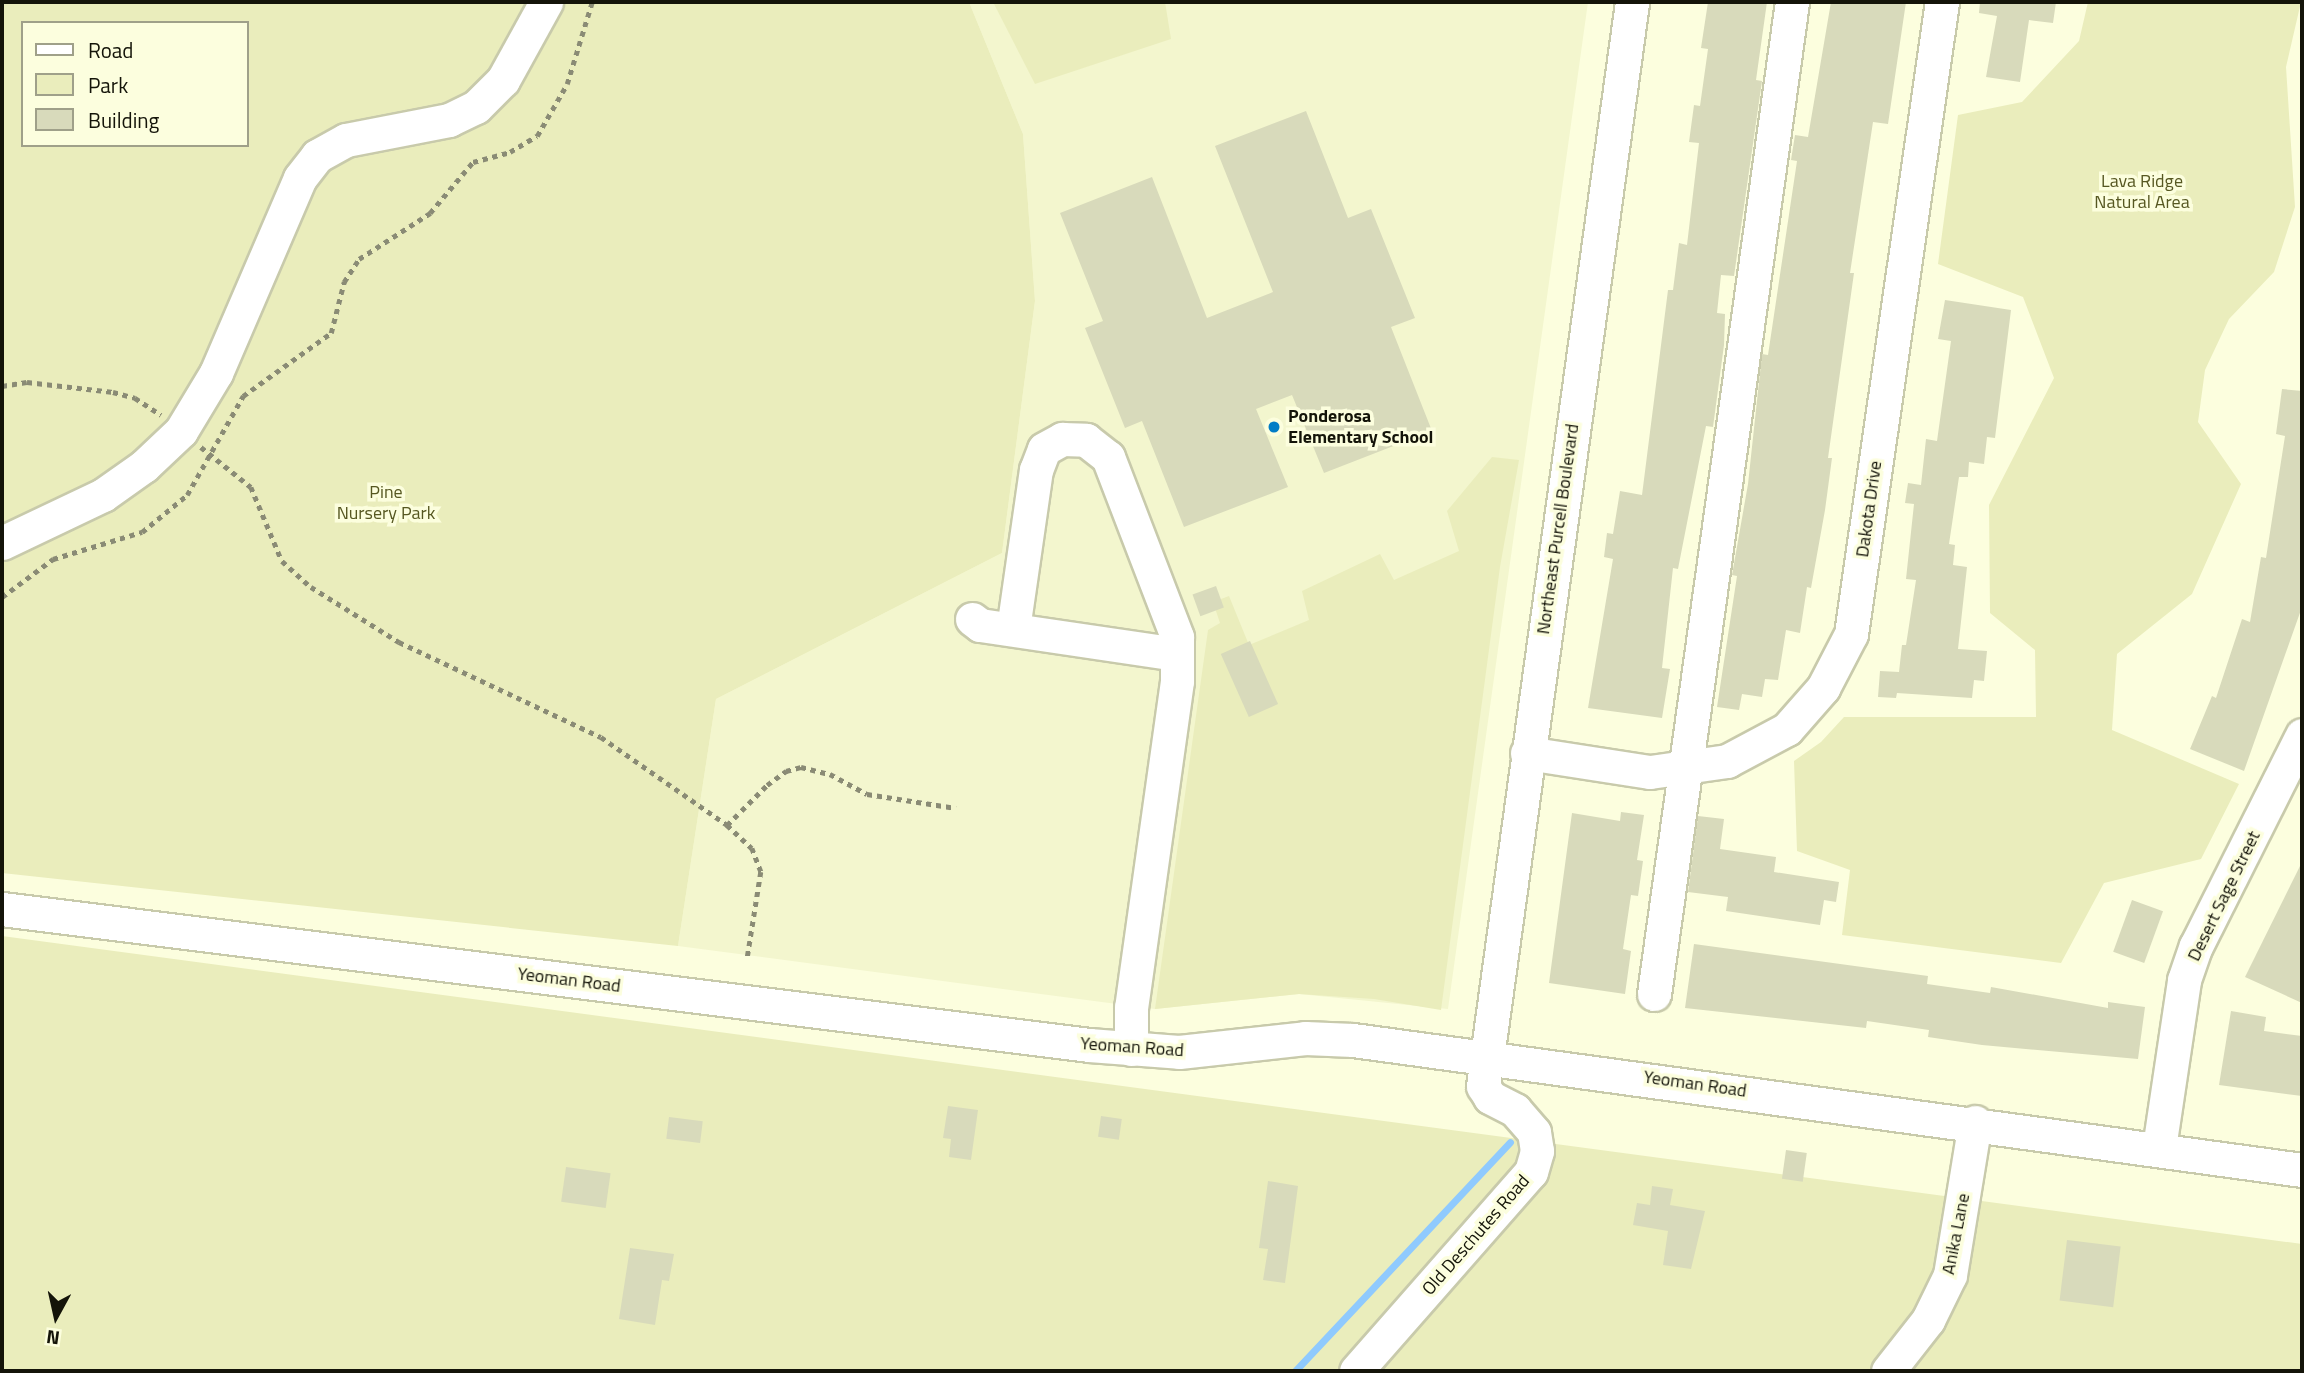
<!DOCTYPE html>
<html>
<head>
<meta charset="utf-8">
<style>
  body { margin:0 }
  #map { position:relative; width:2304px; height:1373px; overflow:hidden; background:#fcfede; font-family:"Titillium Web",sans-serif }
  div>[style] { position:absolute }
  .built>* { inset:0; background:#f3f6ce }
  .green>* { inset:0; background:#eaedbc }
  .stream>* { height:7px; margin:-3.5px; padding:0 3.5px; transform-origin:3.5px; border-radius:3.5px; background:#8fcafe }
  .building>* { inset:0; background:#d8dabb; transform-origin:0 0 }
  .path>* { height:4.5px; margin-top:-2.25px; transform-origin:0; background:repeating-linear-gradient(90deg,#8a8b75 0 5px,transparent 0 10px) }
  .roads { filter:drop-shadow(2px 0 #c8caab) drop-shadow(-2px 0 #c8caab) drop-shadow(0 2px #c8caab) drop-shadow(0 -2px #c8caab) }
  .minor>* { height:33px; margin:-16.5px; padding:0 16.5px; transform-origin:16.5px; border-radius:16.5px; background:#fff }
  .dots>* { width:19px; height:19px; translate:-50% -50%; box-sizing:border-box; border:4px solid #fcfede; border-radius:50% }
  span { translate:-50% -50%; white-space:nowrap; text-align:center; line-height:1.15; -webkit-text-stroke:7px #fcfede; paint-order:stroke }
  .park-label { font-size:18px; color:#565721 }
  .poi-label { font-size:18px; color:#141409; font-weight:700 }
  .left { translate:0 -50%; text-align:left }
  .street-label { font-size:18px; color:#141409 }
  .frame { position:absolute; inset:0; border:4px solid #141409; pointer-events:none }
  .legend { position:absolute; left:21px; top:21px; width:228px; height:126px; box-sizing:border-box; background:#fcfede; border:2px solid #9fa089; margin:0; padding:9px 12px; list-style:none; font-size:21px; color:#141409 }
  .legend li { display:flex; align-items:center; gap:14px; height:35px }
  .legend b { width:35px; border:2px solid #9fa089 }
  .north { position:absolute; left:21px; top:1282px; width:70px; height:70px; -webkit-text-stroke:5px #fcfede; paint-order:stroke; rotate:188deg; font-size:19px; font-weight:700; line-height:28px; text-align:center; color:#141409 }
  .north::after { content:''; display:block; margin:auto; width:24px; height:32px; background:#141409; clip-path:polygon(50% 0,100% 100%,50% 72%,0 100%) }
</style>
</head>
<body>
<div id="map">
  <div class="built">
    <div style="clip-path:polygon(969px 2px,1588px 2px,1448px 1009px,1299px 994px,1155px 1009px,678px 946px,716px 699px,1002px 553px,1035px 301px,1023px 134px)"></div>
  </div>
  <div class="green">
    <div style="clip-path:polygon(evenodd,2px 2px,969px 2px,1023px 134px,1035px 301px,1002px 553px,716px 699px,678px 946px,2px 873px,2px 2px,23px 23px,247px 23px,247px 145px,23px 145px,23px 23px)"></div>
    <div style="clip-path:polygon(993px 2px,1165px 2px,1171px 39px,1035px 84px)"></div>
    <div style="clip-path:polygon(2088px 2px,2301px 2px,2286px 67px,2295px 207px,2274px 272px,2229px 319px,2205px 370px,2198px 422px,2241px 484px,2192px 594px,2117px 654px,2112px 730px,2239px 784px,2201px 859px,2104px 883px,2061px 963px,1842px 935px,1850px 870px,1797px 851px,1794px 761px,1821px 742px,1844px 717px,2036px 717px,2035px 650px,1990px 613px,1989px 505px,2054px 378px,2023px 297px,1938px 264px,1958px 115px,2022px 102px,2079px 41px)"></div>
    <div style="clip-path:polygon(1492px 457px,1519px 460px,1500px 567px,1441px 1010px,1374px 999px,1299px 994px,1155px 1009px,1208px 630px,1220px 623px,1213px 602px,1229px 596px,1249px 645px,1309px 620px,1302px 591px,1380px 554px,1394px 580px,1459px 551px,1447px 511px)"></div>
    <div style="clip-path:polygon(2px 936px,2302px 1244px,2302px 1371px,2px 1371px)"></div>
  </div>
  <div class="stream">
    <div style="left:1295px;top:1371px;width:314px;rotate:-46.8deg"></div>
  </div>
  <div class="building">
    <div style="clip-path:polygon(1708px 2px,1767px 2px,1756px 80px,1762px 81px,1734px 276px,1721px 275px,1717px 313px,1725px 314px,1724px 345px,1713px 427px,1706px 426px,1678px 569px,1673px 568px,1662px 668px,1670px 669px,1662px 718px,1588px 708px,1613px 559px,1604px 557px,1607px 533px,1613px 534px,1620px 491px,1642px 495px,1668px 290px,1673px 290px,1679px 243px,1687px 245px,1699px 143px,1689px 142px,1694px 105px,1700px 106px,1708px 49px,1701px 48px)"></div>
    <div style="clip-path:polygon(1831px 2px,1906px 2px,1888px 124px,1873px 122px,1850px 273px,1854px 273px,1828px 458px,1832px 458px,1825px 510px,1811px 588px,1807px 587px,1800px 633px,1786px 630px,1778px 680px,1765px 679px,1762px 697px,1742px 694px,1739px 710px,1717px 707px,1737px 576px,1732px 575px,1748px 484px,1762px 354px,1768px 355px,1797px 161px,1791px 160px,1795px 135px,1808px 137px)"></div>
    <div style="clip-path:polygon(1980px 2px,2056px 2px,2053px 23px,2029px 20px,2020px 82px,1986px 77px,1997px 16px,1979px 13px)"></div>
    <div style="clip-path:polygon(1306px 111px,1348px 218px,1371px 209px,1415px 318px,1391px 327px,1432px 431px,1324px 473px,1292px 395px,1256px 409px,1288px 487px,1184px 527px,1142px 421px,1125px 428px,1085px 328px,1103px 321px,1060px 213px,1152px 177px,1207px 318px,1273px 292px,1215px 146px)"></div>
    <div style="clip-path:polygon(1945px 300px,2011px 310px,1995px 438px,1987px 437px,1984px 464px,1969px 462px,1968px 477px,1959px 477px,1949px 544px,1955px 545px,1953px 565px,1967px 567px,1958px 649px,1987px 651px,1984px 681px,1974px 680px,1972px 698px,1897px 693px,1896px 698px,1878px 697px,1880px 671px,1899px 672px,1902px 645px,1906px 645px,1916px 580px,1906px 579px,1914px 504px,1905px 503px,1908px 483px,1921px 485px,1926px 439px,1937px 441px,1951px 341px,1938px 339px)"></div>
    <div style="clip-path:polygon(2282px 389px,2302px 391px,2302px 607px,2244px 771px,2190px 749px,2212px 696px,2216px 698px,2242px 619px,2250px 622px,2261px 557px,2266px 558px,2285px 436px,2276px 434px)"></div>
    <div style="left:1216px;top:586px;width:23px;height:25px;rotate:70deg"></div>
    <div style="left:1250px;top:641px;width:69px;height:32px;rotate:66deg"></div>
    <div style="clip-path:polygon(1621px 812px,1644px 815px,1637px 860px,1643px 861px,1638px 896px,1631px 895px,1623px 949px,1631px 951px,1625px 994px,1549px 983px,1572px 813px,1620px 821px)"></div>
    <div style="clip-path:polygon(1698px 816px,1724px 819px,1720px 849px,1776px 857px,1774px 872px,1839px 882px,1836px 902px,1824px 900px,1820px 925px,1726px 911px,1728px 897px,1688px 892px)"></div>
    <div style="clip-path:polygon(2302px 862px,2302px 1003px,2245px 977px)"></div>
    <div style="left:2132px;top:900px;width:33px;height:55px;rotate:20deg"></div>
    <div style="clip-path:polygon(1694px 944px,1928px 976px,1927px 984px,1990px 993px,1991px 987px,2108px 1008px,2108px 1002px,2145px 1007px,2138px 1059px,1982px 1045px,1928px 1037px,1929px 1030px,1867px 1021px,1866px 1028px,1685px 1008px)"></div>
    <div style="clip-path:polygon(2231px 1011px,2266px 1017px,2264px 1031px,2302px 1036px,2302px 1096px,2219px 1085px)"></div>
    <div style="clip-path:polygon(948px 1106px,978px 1110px,971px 1160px,949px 1157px,951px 1139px,943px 1138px)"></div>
    <div style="left:1101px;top:1116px;width:21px;height:21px;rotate:8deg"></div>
    <div style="left:669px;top:1117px;width:34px;height:22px;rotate:7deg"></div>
    <div style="left:1786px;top:1150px;width:21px;height:29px;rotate:8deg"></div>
    <div style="left:566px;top:1167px;width:45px;height:35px;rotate:8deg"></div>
    <div style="clip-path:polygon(1268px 1181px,1298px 1186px,1285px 1283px,1263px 1280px,1268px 1249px,1259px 1248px)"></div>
    <div style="clip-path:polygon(1652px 1186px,1673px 1189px,1670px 1205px,1705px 1211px,1691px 1269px,1663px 1265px,1668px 1231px,1633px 1225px,1637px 1203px,1650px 1205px)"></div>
    <div style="left:2067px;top:1240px;width:54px;height:61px;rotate:7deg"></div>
    <div style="clip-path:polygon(630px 1248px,674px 1254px,669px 1281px,662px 1280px,655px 1325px,619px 1319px)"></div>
  </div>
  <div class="path">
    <div style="left:2px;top:386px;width:25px;rotate:-9deg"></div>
    <div style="left:27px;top:382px;width:87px;rotate:6.6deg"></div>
    <div style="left:113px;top:392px;width:23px;rotate:15deg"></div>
    <div style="left:135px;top:398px;width:31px;rotate:33deg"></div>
    <div style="left:201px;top:447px;width:64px;rotate:38.7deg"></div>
    <div style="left:251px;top:487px;width:80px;rotate:67.3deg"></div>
    <div style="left:282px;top:561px;width:39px;rotate:42deg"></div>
    <div style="left:311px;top:587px;width:104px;rotate:32deg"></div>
    <div style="left:399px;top:642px;width:223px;rotate:25.2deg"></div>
    <div style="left:601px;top:737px;width:154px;rotate:34.9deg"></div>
    <div style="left:727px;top:825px;width:34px;rotate:43deg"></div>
    <div style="left:752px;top:848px;width:26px;rotate:69deg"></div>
    <div style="left:761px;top:872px;width:89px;rotate:99deg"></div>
    <div style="left:2px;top:597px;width:64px;rotate:-36.7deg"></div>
    <div style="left:53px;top:559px;width:93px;rotate:-16.9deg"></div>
    <div style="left:142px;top:532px;width:58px;rotate:-39.4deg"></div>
    <div style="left:187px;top:495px;width:114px;rotate:-60.5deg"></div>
    <div style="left:243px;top:396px;width:108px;rotate:-35.6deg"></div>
    <div style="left:331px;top:333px;width:53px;rotate:-75.7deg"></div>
    <div style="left:344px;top:282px;width:27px;rotate:-57deg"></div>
    <div style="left:359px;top:259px;width:85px;rotate:-32.9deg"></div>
    <div style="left:430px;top:213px;width:67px;rotate:-49.9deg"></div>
    <div style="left:473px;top:162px;width:38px;rotate:-15deg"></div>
    <div style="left:510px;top:152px;width:31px;rotate:-31deg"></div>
    <div style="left:537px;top:136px;width:60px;rotate:-60deg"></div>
    <div style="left:567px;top:84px;width:86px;rotate:-73deg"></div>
    <div style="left:727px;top:825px;width:57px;rotate:-45deg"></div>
    <div style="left:767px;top:785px;width:24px;rotate:-36deg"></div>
    <div style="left:786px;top:771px;width:16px;rotate:-15deg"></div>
    <div style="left:801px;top:767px;width:30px;rotate:14deg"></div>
    <div style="left:830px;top:774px;width:42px;rotate:28.4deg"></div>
    <div style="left:867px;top:794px;width:90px;rotate:8.9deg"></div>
  </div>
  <div class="roads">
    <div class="minor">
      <div style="left:2px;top:543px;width:112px;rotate:-25.4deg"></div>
      <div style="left:103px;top:495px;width:50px;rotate:-35.3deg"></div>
      <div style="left:144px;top:466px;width:51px;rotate:-43.4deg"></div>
      <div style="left:181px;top:431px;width:68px;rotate:-58.9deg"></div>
      <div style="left:216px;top:373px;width:212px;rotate:-66.7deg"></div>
      <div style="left:300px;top:178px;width:28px;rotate:-52deg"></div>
      <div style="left:317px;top:156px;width:33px;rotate:-29deg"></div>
      <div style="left:346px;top:140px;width:105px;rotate:-11deg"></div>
      <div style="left:449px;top:120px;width:30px;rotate:-26deg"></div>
      <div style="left:476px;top:107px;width:38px;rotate:-45deg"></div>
      <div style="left:503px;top:80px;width:89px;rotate:-61.1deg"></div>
      <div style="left:972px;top:619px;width:10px;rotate:37deg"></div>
      <div style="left:980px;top:625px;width:198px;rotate:8.4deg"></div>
      <div style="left:1013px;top:629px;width:161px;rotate:-81.8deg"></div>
      <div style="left:1036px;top:470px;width:22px;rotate:-69deg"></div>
      <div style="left:1044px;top:449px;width:21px;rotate:-29deg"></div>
      <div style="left:1062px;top:439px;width:24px;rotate:2deg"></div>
      <div style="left:1086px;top:440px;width:28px;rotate:38deg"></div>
      <div style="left:1108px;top:457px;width:193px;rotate:69deg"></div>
      <div style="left:1177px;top:637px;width:44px;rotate:90deg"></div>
      <div style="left:1177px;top:681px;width:329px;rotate:98deg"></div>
      <div style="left:1131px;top:1007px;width:42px;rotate:90deg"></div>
      <div style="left:1527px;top:753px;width:124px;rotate:8.8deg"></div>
      <div style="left:1650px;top:772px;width:78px;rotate:-8.1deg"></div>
      <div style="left:1727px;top:761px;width:68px;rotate:-28.1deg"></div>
      <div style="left:1787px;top:729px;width:55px;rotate:-48.7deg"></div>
      <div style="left:1823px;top:688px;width:61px;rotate:-62.6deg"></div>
      <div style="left:1851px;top:634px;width:639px;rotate:-81.81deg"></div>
      <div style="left:2px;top:909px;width:1095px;rotate:7.13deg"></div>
      <div style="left:1089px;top:1045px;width:90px;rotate:4.4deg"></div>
      <div style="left:1179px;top:1052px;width:127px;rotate:-6.3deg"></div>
      <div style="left:1305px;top:1038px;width:48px;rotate:2.4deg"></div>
      <div style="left:1353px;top:1040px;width:958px;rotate:7.8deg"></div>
      <div style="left:1654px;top:994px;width:1002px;rotate:-82.08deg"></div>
      <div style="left:2159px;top:1148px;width:170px;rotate:-81.5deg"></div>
      <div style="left:2184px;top:980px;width:36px;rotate:-71deg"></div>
      <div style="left:2196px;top:946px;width:236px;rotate:-63.3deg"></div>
      <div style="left:1356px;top:1371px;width:265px;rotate:-48.7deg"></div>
      <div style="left:1531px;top:1172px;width:22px;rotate:-74deg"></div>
      <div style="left:1537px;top:1151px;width:19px;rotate:-99deg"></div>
      <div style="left:1534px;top:1132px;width:29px;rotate:-131deg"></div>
      <div style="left:1515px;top:1110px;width:28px;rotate:-153deg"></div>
      <div style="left:1490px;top:1097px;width:13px;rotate:-122deg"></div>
      <div style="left:1483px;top:1086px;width:1094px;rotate:-82.17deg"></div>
      <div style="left:1888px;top:1371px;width:65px;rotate:-51.9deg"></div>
      <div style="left:1928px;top:1320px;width:50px;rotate:-63.9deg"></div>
      <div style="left:1950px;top:1275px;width:155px;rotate:-80.7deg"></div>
    </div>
  </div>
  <div class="dots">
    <div style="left:1274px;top:427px;background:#027dc6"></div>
  </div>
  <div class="park-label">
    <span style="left:2142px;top:192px">Lava Ridge<br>Natural Area</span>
    <span style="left:386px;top:503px">Pine<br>Nursery Park</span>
  </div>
  <div class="poi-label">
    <span class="left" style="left:1288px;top:427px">Ponderosa<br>Elementary School</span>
  </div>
  <div class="street-label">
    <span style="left:1869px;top:509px;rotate:-82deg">Dakota Drive</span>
    <span style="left:1558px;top:529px;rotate:-82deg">Northeast Purcell Boulevard</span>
    <span style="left:2224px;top:896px;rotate:-64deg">Desert Sage Street</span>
    <span style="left:569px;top:980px;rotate:7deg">Yeoman Road</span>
    <span style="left:1132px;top:1047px;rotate:4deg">Yeoman Road</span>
    <span style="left:1695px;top:1084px;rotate:8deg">Yeoman Road</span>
    <span style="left:1956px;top:1234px;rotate:-79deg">Anika Lane</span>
    <span style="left:1476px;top:1235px;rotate:-49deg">Old Deschutes Road</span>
  </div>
  <div class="frame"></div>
  <ul class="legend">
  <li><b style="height:9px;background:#fff"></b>Road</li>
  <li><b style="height:19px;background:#eaedbc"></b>Park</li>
  <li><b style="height:19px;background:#d8dabb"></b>Building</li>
  </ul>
  <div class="north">N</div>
</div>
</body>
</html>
